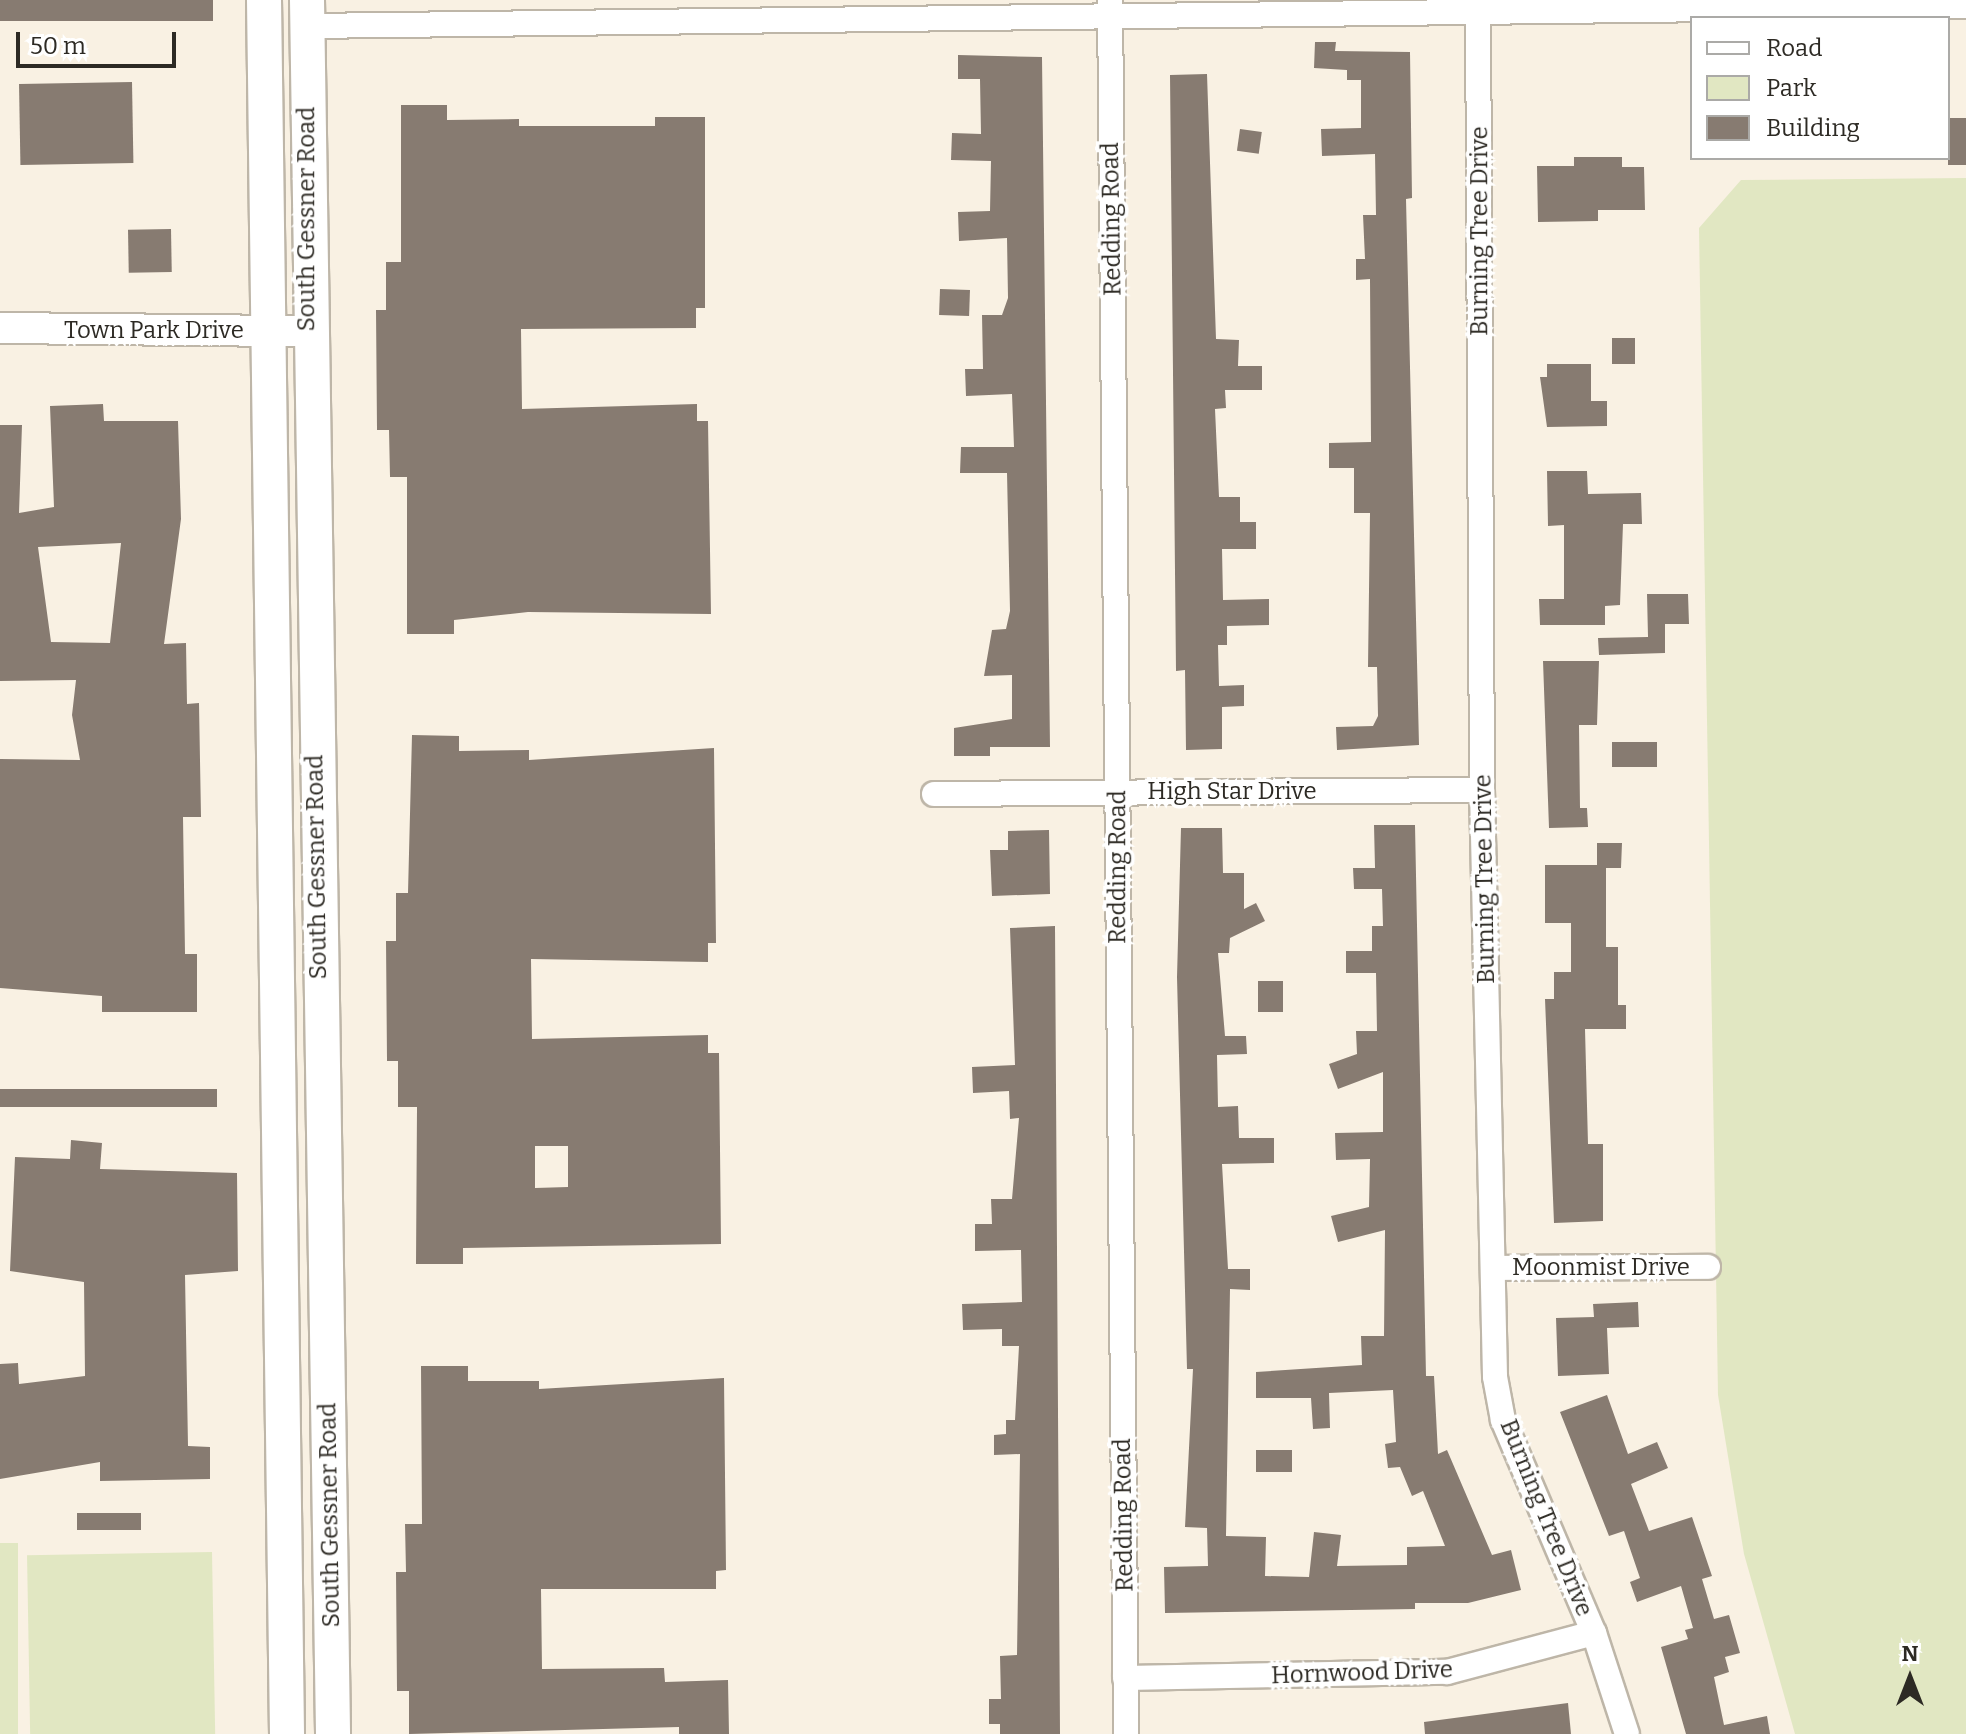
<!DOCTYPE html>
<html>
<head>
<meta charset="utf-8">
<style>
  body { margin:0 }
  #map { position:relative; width:1966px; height:1734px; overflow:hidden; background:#f9f1e3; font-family:Bitter,serif }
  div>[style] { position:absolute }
  .green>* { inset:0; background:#e1e7c2; transform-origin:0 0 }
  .building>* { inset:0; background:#877b71; transform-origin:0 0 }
  .roads { filter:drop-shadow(2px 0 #beb6a8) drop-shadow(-2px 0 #beb6a8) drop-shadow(0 2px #beb6a8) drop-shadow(0 -2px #beb6a8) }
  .minor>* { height:24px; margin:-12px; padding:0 12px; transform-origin:12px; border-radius:12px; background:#fff }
  .tertiary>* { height:30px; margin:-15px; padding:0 15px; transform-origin:15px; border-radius:15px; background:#fff }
  .secondary>* { height:34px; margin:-17px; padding:0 17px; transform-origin:17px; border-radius:17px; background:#fff }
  span { translate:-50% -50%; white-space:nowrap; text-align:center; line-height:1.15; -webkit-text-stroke:7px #fff; paint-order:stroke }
  .street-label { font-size:24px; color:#2d2a24 }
  .legend { position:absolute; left:1690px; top:16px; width:260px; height:144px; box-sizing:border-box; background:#fff; border:2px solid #abaaa7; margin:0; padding:10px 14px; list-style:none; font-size:24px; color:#2d2a24 }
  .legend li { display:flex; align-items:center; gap:16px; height:40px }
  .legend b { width:40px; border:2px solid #abaaa7 }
  .north { position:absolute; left:1870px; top:1638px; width:80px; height:80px; -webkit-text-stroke:6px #fff; paint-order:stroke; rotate:0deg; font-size:22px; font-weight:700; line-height:32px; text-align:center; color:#2d2a24 }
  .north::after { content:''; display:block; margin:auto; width:28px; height:36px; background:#2d2a24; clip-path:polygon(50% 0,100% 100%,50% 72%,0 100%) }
  .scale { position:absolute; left:16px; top:32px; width:160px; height:36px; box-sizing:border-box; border:4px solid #2d2a24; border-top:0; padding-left:10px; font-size:24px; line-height:28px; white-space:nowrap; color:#2d2a24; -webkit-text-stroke:6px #fff; paint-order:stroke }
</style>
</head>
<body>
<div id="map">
  <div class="green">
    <div style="clip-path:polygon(1966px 178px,1966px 1734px,1795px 1734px,1744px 1554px,1718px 1395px,1699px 228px,1741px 180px)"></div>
    <div style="left:0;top:1543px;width:18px;height:191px"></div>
    <div style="left:212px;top:1552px;width:182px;height:185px;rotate:89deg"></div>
  </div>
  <div class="building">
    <div style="left:0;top:0;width:213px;height:21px"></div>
    <div style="clip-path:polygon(1315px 42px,1336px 42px,1335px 51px,1410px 52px,1412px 198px,1406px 199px,1419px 745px,1337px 750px,1336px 727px,1373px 726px,1378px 716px,1377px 667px,1368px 667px,1370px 513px,1354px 513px,1354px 468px,1329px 468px,1329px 443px,1371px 442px,1370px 279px,1356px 280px,1356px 259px,1365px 259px,1363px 215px,1376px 215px,1375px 154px,1322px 156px,1321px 129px,1361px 128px,1361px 80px,1347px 80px,1347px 70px,1314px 68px)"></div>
    <div style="clip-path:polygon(958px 55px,1042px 57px,1050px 747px,990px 747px,990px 756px,954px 756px,954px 728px,1012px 719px,1012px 675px,984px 676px,992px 630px,1006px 629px,1010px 611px,1007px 473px,960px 473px,961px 447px,1014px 447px,1012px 394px,966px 396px,965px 369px,983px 369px,982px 315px,1002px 315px,1008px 298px,1007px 238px,959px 241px,958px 212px,990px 211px,991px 161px,951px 160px,952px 133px,981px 134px,980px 79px,958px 79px)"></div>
    <div style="clip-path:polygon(1207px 74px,1216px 339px,1239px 340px,1238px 366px,1262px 366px,1262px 390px,1225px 390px,1226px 408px,1215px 409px,1219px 497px,1240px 497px,1240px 522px,1256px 522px,1256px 549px,1222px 549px,1223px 600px,1269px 599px,1269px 625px,1227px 626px,1227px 645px,1218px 645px,1219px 686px,1244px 685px,1244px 706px,1222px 707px,1222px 749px,1186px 750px,1185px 670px,1176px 671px,1170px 75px)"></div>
    <div style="left:132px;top:82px;width:81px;height:113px;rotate:89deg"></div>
    <div style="clip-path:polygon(401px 105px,447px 105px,447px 120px,519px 119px,519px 126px,655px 126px,655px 117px,705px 117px,705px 308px,696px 308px,696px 328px,521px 329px,522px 409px,697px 404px,697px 421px,708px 421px,711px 614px,528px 612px,454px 620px,454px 634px,407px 634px,407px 477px,390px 477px,389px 430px,377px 430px,376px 310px,386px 310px,386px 262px,401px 262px)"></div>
    <div style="left:1948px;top:118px;width:18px;height:47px"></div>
    <div style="left:1240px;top:129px;width:22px;height:22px;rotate:8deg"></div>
    <div style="clip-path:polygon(1574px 157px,1622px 157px,1622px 167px,1644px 167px,1645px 210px,1598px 210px,1598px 221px,1538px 222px,1537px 166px,1574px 166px)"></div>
    <div style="left:171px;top:229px;width:43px;height:43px;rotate:89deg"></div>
    <div style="left:940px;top:289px;width:30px;height:26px;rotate:2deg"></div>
    <div style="left:1612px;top:338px;width:23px;height:26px"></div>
    <div style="clip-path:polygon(1547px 364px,1591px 364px,1591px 401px,1607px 401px,1607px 426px,1547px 427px,1540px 377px,1547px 377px)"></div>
    <div style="clip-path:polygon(evenodd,103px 404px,104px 421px,178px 421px,181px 519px,164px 644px,186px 643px,187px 704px,199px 703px,201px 817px,183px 817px,185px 954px,197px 954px,197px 1012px,102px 1012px,102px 996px,0 988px,0 759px,80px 760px,72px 715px,76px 680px,0 681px,0 425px,22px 425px,19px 513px,54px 507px,50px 406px,103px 404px,121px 543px,110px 643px,51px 642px,38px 547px,121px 543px)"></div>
    <div style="clip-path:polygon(1547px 471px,1587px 471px,1588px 494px,1641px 493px,1642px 524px,1623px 524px,1620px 605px,1605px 606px,1605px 625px,1540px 625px,1539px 599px,1564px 599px,1564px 525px,1548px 526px)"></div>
    <div style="clip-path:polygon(1647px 594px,1688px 594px,1689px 624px,1665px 624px,1665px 653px,1599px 655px,1598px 638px,1648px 637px)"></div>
    <div style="clip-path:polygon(1543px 661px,1599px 661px,1597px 725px,1579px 725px,1580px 808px,1587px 808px,1588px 827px,1549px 828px)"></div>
    <div style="clip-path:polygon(evenodd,412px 735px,459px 736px,459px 751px,529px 750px,529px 760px,714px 748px,716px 943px,708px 943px,708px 962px,531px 959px,532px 1039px,708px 1035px,708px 1053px,719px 1053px,721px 1244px,463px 1248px,463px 1264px,416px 1264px,417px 1107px,398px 1107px,398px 1061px,387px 1061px,386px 941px,396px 941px,396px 893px,408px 893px,412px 735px,535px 1146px,568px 1146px,568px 1187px,535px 1188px,535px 1146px)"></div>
    <div style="left:1612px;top:742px;width:45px;height:25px"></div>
    <div style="clip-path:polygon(1374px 825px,1415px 825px,1426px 1376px,1434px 1376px,1438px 1454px,1447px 1450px,1492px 1555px,1511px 1550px,1521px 1590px,1468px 1603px,1415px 1603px,1415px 1609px,1165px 1613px,1164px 1567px,1208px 1566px,1207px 1528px,1185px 1527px,1193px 1369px,1187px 1369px,1177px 977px,1181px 828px,1222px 828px,1223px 873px,1244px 873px,1244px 909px,1256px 903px,1265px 921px,1230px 938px,1229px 953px,1218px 953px,1225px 1036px,1246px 1036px,1247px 1054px,1217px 1055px,1218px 1107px,1238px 1106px,1239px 1138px,1274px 1138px,1274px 1163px,1222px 1164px,1228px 1269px,1250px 1269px,1250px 1290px,1230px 1289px,1226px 1536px,1266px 1537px,1265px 1576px,1309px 1577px,1314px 1532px,1341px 1535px,1337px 1566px,1407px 1565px,1407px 1547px,1445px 1546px,1423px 1491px,1412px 1496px,1400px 1467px,1388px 1468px,1385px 1444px,1396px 1442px,1393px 1390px,1329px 1393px,1330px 1428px,1313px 1429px,1311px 1398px,1256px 1398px,1256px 1372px,1362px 1365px,1361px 1336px,1384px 1336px,1385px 1230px,1338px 1242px,1331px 1216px,1369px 1207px,1370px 1159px,1336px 1160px,1335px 1133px,1383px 1132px,1383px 1072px,1338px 1089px,1329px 1064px,1357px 1054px,1356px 1031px,1377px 1031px,1376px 973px,1346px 973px,1346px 951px,1372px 951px,1372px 926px,1383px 926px,1382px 889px,1354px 889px,1353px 868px,1375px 868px)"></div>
    <div style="clip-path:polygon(1049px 830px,1050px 894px,992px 896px,990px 850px,1008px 850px,1008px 831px)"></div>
    <div style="clip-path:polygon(1597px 843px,1622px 843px,1621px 868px,1606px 868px,1606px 947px,1618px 947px,1618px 1005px,1626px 1005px,1626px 1029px,1585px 1029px,1588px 1144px,1603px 1144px,1603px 1221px,1554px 1223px,1545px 999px,1554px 999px,1554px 972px,1571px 972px,1571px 923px,1545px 923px,1545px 865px,1597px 865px)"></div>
    <div style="clip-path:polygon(1055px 926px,1060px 1734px,1000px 1734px,1000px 1724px,989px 1724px,989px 1699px,1001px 1699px,1000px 1656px,1017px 1655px,1020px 1454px,994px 1455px,994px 1435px,1006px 1434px,1006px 1420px,1015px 1420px,1019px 1346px,1002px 1346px,1002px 1329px,963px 1330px,962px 1304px,1022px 1302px,1021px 1250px,975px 1251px,975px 1224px,992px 1224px,991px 1199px,1012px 1199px,1019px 1118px,1010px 1119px,1009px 1091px,973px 1093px,972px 1067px,1015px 1065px,1010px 928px)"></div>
    <div style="left:1258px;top:981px;width:25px;height:31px"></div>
    <div style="left:217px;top:1089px;width:18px;height:217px;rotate:90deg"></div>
    <div style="clip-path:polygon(71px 1140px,102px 1143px,100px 1169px,237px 1173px,238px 1271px,185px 1275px,188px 1446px,210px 1447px,210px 1479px,100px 1481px,100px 1462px,0 1479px,0 1364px,18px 1363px,19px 1384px,85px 1376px,84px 1282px,10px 1271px,15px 1157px,70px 1159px)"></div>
    <div style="clip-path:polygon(1638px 1302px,1639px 1327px,1607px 1328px,1609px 1374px,1558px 1376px,1556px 1318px,1594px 1317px,1593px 1304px)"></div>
    <div style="clip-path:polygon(421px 1366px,468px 1366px,468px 1381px,539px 1381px,539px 1389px,724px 1378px,726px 1570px,716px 1571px,716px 1589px,541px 1589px,542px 1669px,664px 1668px,665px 1682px,728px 1680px,729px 1734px,679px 1734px,679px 1727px,409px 1734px,409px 1691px,397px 1691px,396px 1572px,406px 1572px,405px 1524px,422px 1524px)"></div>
    <div style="clip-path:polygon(1607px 1395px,1628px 1454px,1657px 1442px,1668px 1468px,1631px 1484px,1649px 1531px,1692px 1517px,1712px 1576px,1702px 1579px,1714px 1619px,1729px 1615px,1740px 1653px,1725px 1657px,1729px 1672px,1714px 1677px,1724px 1725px,1767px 1716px,1770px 1734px,1686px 1734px,1661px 1647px,1688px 1639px,1685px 1630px,1693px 1628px,1681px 1586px,1637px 1602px,1630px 1582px,1640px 1578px,1624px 1531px,1609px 1536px,1560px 1412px)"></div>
    <div style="left:1256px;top:1450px;width:36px;height:22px"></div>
    <div style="left:141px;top:1513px;width:17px;height:64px;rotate:90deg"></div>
    <div style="clip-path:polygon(1568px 1703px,1571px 1734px,1425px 1734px,1424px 1722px)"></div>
  </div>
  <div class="roads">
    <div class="minor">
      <div style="left:1110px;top:0;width:1734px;rotate:89.47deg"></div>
      <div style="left:1478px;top:0;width:790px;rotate:89.71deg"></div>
      <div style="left:1482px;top:790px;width:587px;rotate:88.73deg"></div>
      <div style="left:1495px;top:1377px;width:44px;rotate:79.5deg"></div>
      <div style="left:1503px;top:1420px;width:232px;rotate:66.9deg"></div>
      <div style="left:1594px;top:1633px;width:106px;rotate:71.9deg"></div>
      <div style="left:306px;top:26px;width:1660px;rotate:-0.69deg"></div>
      <div style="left:934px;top:794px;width:548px;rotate:-0.42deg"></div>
      <div style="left:1494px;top:1268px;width:214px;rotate:-0.3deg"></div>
      <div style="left:1125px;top:1678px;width:322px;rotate:-1.1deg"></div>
      <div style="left:1447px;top:1672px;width:152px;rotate:-14.9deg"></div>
    </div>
    <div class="tertiary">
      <div style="left:0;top:328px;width:308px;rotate:0.6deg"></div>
    </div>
    <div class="secondary">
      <div style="left:264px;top:0;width:1734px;rotate:89.24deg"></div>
      <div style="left:307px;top:0;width:1734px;rotate:89.14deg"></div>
    </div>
  </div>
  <div class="street-label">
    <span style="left:307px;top:219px;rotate:-90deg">South Gessner Road</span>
    <span style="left:1112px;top:219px;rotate:-91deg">Redding Road</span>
    <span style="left:1480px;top:231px;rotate:-90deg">Burning Tree Drive</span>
    <span style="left:154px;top:331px">Town Park Drive</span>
    <span style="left:1232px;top:792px">High Star Drive</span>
    <span style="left:317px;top:867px;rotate:-91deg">South Gessner Road</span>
    <span style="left:1118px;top:867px;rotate:-90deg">Redding Road</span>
    <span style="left:1485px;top:879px;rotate:-91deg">Burning Tree Drive</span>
    <span style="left:1601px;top:1268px">Moonmist Drive</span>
    <span style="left:330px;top:1515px;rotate:-91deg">South Gessner Road</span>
    <span style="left:1124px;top:1515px;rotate:-91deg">Redding Road</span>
    <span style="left:1546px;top:1518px;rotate:68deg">Burning Tree Drive</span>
    <span style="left:1362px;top:1673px;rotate:-2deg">Hornwood Drive</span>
  </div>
  <ul class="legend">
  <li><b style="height:10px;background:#fff"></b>Road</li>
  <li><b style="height:22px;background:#e1e7c2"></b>Park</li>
  <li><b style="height:22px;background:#877b71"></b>Building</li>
  </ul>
  <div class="north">N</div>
  <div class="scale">50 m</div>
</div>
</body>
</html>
